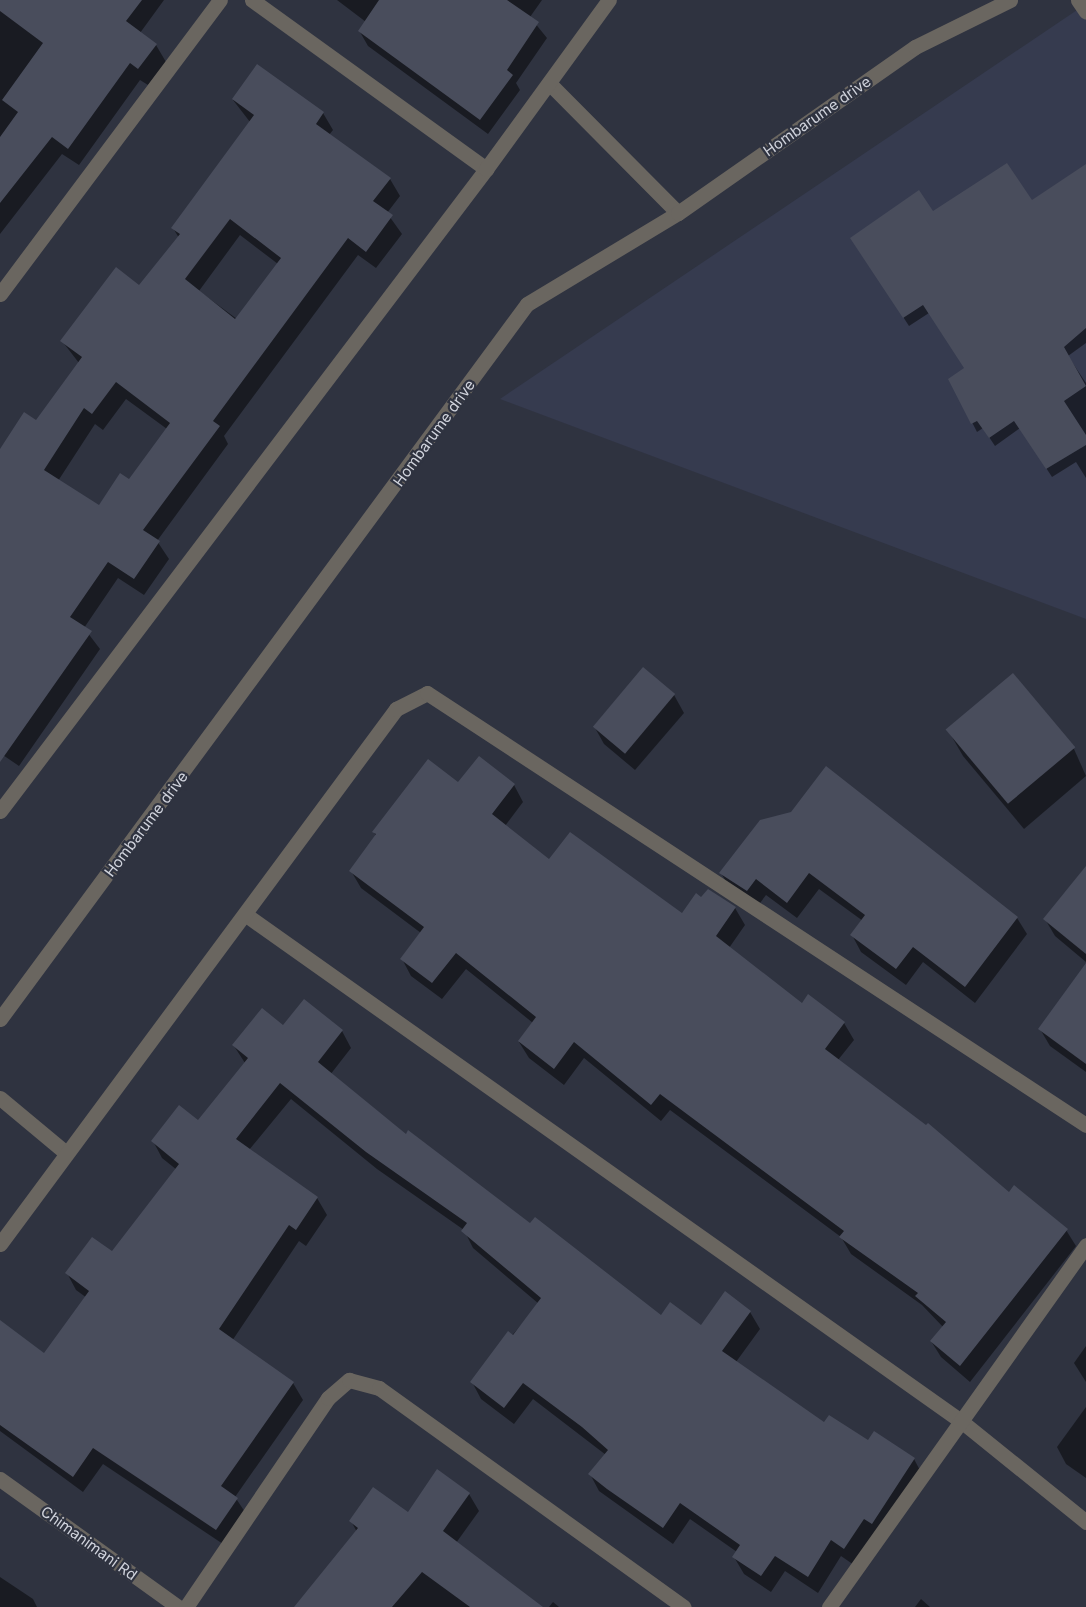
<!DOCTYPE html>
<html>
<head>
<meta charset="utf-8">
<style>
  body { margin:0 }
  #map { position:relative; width:1086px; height:1607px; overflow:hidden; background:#2f3340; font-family:Inter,sans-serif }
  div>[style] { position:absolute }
  .built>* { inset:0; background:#363b4f }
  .shadow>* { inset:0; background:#0007 }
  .building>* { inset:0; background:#494d5c; transform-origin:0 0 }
  .minor>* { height:15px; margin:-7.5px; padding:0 7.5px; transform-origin:7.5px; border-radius:7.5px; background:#6a6660 }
  .tertiary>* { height:15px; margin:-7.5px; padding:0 7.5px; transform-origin:7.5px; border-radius:7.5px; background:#6a6660 }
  span { translate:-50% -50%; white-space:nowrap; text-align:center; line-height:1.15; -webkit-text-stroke:4.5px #2f3340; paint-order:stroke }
  .street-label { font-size:15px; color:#d0d3dc }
</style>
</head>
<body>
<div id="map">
  <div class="built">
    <div style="clip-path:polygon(1086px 4px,1086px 619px,500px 399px)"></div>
  </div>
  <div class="shadow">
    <div style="clip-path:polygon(0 0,164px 0,140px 33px,156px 45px,166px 62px,148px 85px,140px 80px,79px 165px,62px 154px,0 234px)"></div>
    <div style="clip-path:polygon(337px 0,542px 0,530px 17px,547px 38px,516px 83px,520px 90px,488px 134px,368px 46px,360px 32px,366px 22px)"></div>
    <div style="clip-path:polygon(evenodd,233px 100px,323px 113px,333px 130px,329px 135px,390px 179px,400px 196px,387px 213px,402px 234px,376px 268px,358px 255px,224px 436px,228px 444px,157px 541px,169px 559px,144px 595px,118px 578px,84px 628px,100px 649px,19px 766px,0 753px,0 451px,36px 422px,79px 363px,62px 341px,139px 288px,179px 238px,173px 228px,250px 122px,233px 100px,240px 235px,278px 264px,237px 319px,199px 291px,240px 235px,233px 100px,126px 399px,167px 429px,129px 481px,100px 508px,58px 481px,95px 424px,103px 430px,126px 399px)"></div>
    <div style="clip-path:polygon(1086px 167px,1086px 343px,1068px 356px,1086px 383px,1086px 478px,1076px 462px,1052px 477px,1020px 428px,995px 446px,983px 428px,977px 432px,950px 379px,966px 369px,929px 313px,909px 326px,857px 246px,932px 213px,1032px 202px)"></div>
    <div style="clip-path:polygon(643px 669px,674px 695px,684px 713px,635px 770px,604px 744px,594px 726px)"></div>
    <div style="clip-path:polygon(948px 730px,1074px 749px,1086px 776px,1024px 829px,963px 756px)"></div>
    <div style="clip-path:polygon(458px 784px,514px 785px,523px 802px,505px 826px,549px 861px,682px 915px,708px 891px,735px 908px,745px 925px,729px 948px,802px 1005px,844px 1023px,854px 1040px,838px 1060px,1009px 1194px,1066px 1230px,1076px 1246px,970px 1382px,941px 1357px,931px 1341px,943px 1327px,922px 1305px,851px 1254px,841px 1237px,670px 1110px,661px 1121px,584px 1058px,564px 1085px,529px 1058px,519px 1042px,533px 1023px,466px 969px,442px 999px,411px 976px,402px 959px,421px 933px,361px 888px,351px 871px,376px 836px,374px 832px)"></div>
    <div style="clip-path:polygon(760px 821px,1017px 918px,1027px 934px,975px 1003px,923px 962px,906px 985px,861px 952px,852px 935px,863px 921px,819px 889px,797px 918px,766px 895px,757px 907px,731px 890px,721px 873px)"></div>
    <div style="clip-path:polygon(1086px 869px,1086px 962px,1055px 936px,1045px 919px)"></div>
    <div style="clip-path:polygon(1086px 966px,1086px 1072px,1050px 1046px,1040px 1029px)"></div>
    <div style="clip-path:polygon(283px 1027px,342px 1031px,351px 1048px,330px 1075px,406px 1136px,661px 1317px,701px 1327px,750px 1312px,760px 1329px,736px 1362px,824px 1424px,914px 1459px,923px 1476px,854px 1565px,841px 1556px,818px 1593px,785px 1571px,771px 1592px,744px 1574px,734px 1557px,737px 1552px,690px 1519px,673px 1544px,599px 1491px,590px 1474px,606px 1455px,533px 1399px,514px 1424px,481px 1399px,472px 1382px,539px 1304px,473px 1248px,464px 1230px,377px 1169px,291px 1099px,249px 1150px,317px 1198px,327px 1215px,306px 1246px,299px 1241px,232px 1341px,293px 1383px,303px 1400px,235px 1497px,247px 1515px,226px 1546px,103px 1464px,83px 1492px,0 1431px,0 1335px,44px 1355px,87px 1298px,76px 1290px,67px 1273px,112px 1253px,177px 1170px,162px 1158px,153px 1141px,198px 1122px,245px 1063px,234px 1046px)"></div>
    <div style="clip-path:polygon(1086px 1346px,1086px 1382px,1074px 1363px)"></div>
    <div style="clip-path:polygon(1086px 1407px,1086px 1478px,1066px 1464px,1057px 1447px)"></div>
    <div style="clip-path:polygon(469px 1494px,479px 1511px,456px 1543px,541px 1607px,311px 1607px,357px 1532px,351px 1521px,408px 1514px)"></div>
    <div style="clip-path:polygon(0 1577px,33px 1599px,37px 1607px,0 1607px)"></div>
    <div style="clip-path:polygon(921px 1599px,930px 1607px,915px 1607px)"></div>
    <div style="clip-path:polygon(553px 1602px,559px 1607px,549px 1607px)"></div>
  </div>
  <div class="building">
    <div style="clip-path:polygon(0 0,142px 0,126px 21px,157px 44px,138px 69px,130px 63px,68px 149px,52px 137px,0 203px,0 137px,18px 112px,2px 100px,43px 43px,0 11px)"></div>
    <div style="clip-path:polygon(379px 0,507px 0,539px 22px,507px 70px,513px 75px,480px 120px,358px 31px)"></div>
    <div style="clip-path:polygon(evenodd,257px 64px,324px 112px,316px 124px,391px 178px,373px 201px,393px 215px,366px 252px,348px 238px,213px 421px,220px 426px,143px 530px,160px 541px,134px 579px,108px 562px,70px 617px,92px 631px,0 762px,0 449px,24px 412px,36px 420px,82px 357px,60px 341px,116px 267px,139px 285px,180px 234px,171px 228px,254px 115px,232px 99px,257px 64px,230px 219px,281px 258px,235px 319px,185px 279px,230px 219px,257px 64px,116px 382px,170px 423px,129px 479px,120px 473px,99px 505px,44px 470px,84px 408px,92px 414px,116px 382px)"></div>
    <div style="clip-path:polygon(1007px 163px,1032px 200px,1086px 164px,1086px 328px,1064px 347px,1086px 386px,1064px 401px,1086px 435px,1086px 445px,1046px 469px,1014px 421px,989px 438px,977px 421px,971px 424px,948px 379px,964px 368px,923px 305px,903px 318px,850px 238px,919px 190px,933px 211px)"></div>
    <div style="left:643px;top:667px;width:42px;height:78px;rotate:40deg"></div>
    <div style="left:1013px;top:673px;width:97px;height:88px;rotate:50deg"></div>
    <div style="clip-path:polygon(479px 756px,515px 784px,492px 814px,549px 859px,570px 832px,682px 913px,696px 893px,701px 897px,708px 889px,736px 907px,716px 936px,802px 1003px,808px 994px,845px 1022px,825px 1049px,926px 1125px,928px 1123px,1009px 1192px,1014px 1185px,1068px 1229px,960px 1366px,930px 1341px,946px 1322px,915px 1296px,918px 1293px,839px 1237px,844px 1231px,660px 1094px,651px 1105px,574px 1042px,554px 1069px,518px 1041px,536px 1017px,456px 953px,432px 983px,400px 959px,424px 927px,349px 871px,376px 834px,372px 832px,428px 759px,458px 782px)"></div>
    <div style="clip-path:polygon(826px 766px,1018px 917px,965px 987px,913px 947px,896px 969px,850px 935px,865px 915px,809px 873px,787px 903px,756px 879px,747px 891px,719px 873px,760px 820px,791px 812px)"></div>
    <div style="clip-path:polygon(1086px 866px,1086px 954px,1043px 919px)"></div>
    <div style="clip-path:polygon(1086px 963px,1086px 1064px,1038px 1029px)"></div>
    <div style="clip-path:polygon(304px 999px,343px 1030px,318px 1062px,406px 1134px,408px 1130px,530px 1223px,535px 1217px,661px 1315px,670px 1302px,701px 1325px,725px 1291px,751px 1311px,722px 1351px,824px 1422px,829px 1415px,868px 1440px,874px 1431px,915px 1458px,872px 1524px,864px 1519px,844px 1549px,831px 1540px,808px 1577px,775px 1556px,761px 1576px,732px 1557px,740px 1545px,680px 1503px,663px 1528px,607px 1489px,588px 1474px,608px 1450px,582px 1427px,523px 1383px,504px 1408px,470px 1382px,508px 1331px,513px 1335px,541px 1298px,461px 1231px,467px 1223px,366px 1152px,280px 1083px,236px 1139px,318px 1197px,296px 1230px,289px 1225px,219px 1329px,294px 1382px,221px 1486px,238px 1498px,216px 1530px,93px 1448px,73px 1477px,0 1425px,0 1320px,44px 1353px,89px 1291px,65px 1273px,92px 1237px,112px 1251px,179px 1164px,151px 1141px,179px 1105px,198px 1120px,248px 1058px,232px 1045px,262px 1008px,283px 1025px)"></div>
    <div style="clip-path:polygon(437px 1469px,470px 1493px,443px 1531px,543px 1607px,470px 1607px,422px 1572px,392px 1607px,294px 1607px,358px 1528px,349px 1521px,373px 1487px,408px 1512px)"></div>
  </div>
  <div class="minor">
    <div style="left:252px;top:0;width:289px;rotate:35.8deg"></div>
    <div style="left:1078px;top:0;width:14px;rotate:56deg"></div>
    <div style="left:549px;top:83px;width:183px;rotate:45.2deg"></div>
    <div style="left:0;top:294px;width:367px;rotate:-53.2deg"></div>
    <div style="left:0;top:811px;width:805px;rotate:-52.87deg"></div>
    <div style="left:486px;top:169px;width:209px;rotate:-54deg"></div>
    <div style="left:246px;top:915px;width:876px;rotate:35.29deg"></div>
    <div style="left:961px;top:1421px;width:161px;rotate:38.9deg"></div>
    <div style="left:0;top:1098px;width:86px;rotate:39.8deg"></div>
    <div style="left:0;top:1244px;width:666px;rotate:-53.49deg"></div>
    <div style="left:396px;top:709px;width:35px;rotate:-27deg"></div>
    <div style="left:427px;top:693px;width:788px;rotate:33.25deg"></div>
    <div style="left:0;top:1479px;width:219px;rotate:35.7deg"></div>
    <div style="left:186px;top:1607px;width:253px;rotate:-55.8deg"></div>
    <div style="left:328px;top:1398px;width:28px;rotate:-41deg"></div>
    <div style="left:349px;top:1380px;width:31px;rotate:15deg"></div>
    <div style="left:379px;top:1388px;width:375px;rotate:35.7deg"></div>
    <div style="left:829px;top:1607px;width:444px;rotate:-54.6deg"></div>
  </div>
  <div class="tertiary">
    <div style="left:0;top:1019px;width:888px;rotate:-53.61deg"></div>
    <div style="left:527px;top:304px;width:176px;rotate:-31.1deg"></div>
    <div style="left:678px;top:213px;width:289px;rotate:-35deg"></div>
    <div style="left:915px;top:47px;width:106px;rotate:-26.3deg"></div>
  </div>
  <div class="street-label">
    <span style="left:817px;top:116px;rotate:-35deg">Hombarume drive</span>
    <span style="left:434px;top:433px;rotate:-54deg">Hombarume drive</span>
    <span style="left:146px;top:824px;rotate:-53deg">Hombarume drive</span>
    <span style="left:89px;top:1543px;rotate:36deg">Chimanimani Rd</span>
  </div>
</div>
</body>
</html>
